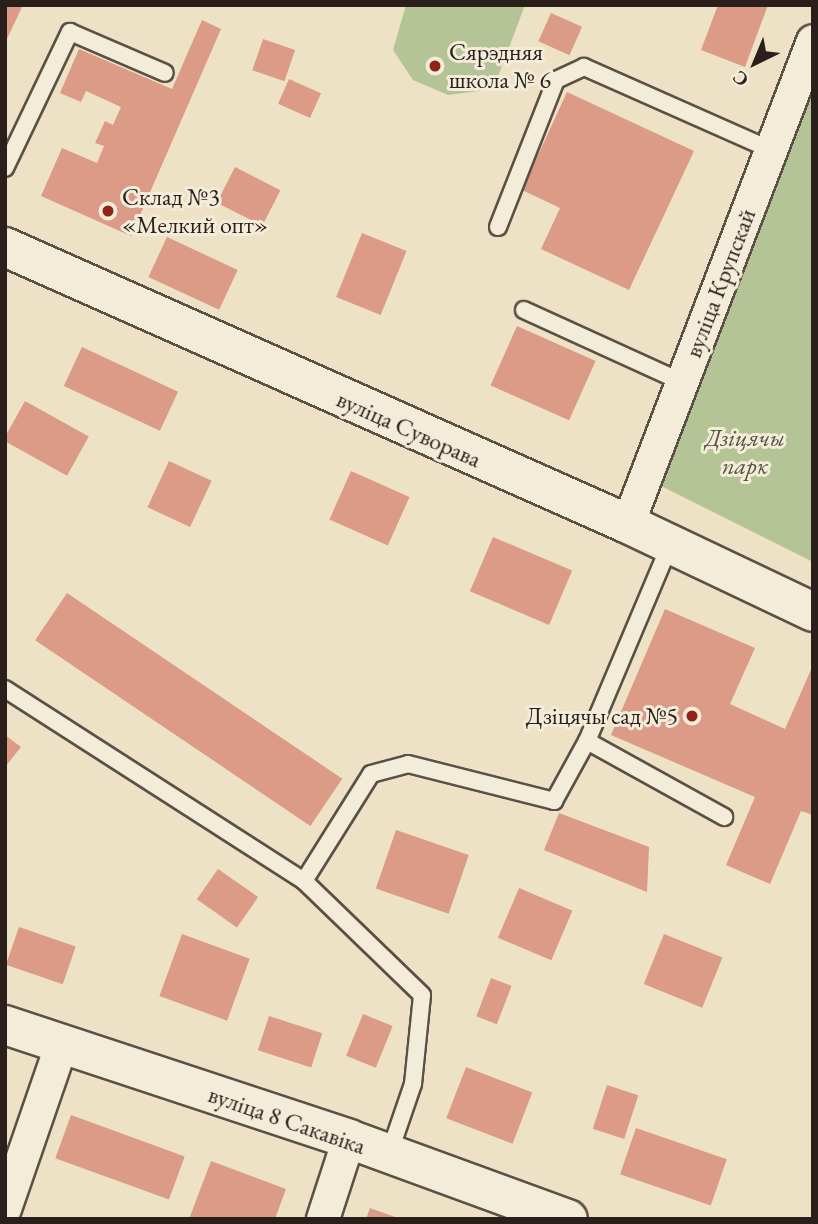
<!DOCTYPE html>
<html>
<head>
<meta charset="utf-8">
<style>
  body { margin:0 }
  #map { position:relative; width:818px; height:1224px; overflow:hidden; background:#ede2c5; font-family:"EB Garamond",serif }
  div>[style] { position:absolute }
  .green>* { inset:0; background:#b5c497 }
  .building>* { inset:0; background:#db9b86; transform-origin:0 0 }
  .roads { filter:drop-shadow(2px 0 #5c5046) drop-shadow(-2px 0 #5c5046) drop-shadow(0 2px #5c5046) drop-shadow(0 -2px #5c5046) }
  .lane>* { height:16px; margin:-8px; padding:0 8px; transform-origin:8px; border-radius:8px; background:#f3ecd9 }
  .street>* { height:32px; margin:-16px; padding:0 16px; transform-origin:16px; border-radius:16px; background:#f3ecd9 }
  .secondary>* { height:38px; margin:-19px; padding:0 19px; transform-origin:19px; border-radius:19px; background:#f3ecd9 }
  .dots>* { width:19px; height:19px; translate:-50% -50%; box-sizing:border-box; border:4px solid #f3ecd9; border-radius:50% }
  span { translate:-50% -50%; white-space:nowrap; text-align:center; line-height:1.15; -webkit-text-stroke:6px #f3ecd9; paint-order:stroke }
  .poi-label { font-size:24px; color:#2b1f1b }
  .left { translate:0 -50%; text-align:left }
  .right { translate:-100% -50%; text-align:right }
  .street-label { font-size:24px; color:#2b1f1b }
  .park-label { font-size:24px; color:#545140; font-style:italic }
  .frame { position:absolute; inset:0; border:7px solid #2b1f1b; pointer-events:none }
  .north { position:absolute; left:720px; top:28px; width:70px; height:70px; -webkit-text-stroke:5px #f3ecd9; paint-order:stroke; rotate:223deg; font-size:19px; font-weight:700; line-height:28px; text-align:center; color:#2b1f1b }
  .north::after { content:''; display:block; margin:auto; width:24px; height:32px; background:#2b1f1b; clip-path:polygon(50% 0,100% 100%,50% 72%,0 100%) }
</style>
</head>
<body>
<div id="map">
  <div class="green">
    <div style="clip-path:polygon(406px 5px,525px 5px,496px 82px,479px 91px,448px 95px,413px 80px,393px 50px)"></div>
    <div style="clip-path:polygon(813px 82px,813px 562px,659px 485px)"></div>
  </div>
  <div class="building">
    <div style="clip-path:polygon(5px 5px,23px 5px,5px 43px)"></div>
    <div style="clip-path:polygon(718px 5px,768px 5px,745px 67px,701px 50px)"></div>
    <div style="left:551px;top:13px;width:34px;height:31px;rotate:24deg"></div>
    <div style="clip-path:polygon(202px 20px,221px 29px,131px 236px,41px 196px,62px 148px,97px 163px,104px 146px,95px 143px,105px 121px,113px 125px,121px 107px,86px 91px,81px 102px,60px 93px,79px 49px,172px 89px)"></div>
    <div style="left:263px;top:39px;width:34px;height:33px;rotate:19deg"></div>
    <div style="left:289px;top:79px;width:35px;height:27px;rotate:24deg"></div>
    <div style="clip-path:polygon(567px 92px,694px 151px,629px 290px,541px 249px,560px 208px,522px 190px)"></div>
    <div style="left:235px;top:167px;width:51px;height:40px;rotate:27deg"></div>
    <div style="left:362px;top:233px;width:48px;height:69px;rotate:22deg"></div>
    <div style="left:167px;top:237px;width:78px;height:44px;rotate:25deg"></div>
    <div style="left:517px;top:326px;width:86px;height:65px;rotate:24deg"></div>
    <div style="left:82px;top:347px;width:106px;height:43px;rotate:25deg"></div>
    <div style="left:25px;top:401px;width:73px;height:45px;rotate:29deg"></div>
    <div style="left:169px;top:461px;width:47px;height:51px;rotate:25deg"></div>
    <div style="left:351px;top:471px;width:64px;height:53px;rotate:24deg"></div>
    <div style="left:493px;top:537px;width:86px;height:59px;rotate:23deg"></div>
    <div style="left:67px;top:593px;width:332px;height:57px;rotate:34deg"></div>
    <div style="clip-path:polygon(665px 609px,755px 648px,730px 704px,785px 729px,813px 665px,813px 815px,801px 811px,770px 884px,726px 865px,755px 797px,611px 735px)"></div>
    <div style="clip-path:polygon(5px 735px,21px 747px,5px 767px)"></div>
    <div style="clip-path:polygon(559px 813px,649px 847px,647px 892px,544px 850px)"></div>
    <div style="left:396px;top:830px;width:77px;height:62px;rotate:19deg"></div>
    <div style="left:218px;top:869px;width:49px;height:37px;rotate:35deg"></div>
    <div style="left:519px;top:888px;width:58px;height:54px;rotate:23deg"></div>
    <div style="left:19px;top:927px;width:60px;height:40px;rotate:19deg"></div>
    <div style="left:182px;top:934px;width:72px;height:66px;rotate:20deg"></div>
    <div style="left:664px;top:934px;width:63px;height:54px;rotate:22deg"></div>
    <div style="left:491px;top:978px;width:22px;height:41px;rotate:21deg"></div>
    <div style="left:363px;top:1014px;width:32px;height:45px;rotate:22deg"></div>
    <div style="left:269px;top:1016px;width:56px;height:36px;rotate:18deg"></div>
    <div style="left:466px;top:1067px;width:71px;height:55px;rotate:21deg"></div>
    <div style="left:607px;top:1085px;width:33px;height:46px;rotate:18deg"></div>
    <div style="left:71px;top:1115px;width:121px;height:46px;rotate:20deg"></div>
    <div style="left:636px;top:1128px;width:96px;height:49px;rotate:19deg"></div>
    <div style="clip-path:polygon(211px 1161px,286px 1189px,275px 1219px,189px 1219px)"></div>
    <div style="clip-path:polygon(370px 1208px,398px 1218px,398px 1219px,366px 1219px)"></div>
  </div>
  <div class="roads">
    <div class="lane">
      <div style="left:5px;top:168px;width:151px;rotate:-64.5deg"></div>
      <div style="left:70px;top:32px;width:103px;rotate:23.3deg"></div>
      <div style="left:498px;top:227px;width:158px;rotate:-68.5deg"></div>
      <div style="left:556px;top:80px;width:31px;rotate:-25deg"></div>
      <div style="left:584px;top:67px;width:205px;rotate:23.9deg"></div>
      <div style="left:524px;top:310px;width:174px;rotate:24.5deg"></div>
      <div style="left:669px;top:547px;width:211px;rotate:112.9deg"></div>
      <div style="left:587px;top:741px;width:157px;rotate:29deg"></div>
      <div style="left:5px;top:689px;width:355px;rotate:32.7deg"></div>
      <div style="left:389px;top:1154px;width:74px;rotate:-71.1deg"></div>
      <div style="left:413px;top:1084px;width:89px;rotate:-84.2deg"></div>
      <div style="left:422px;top:995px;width:164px;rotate:-136deg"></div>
      <div style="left:304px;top:881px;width:126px;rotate:-57.9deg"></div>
      <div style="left:371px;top:774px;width:38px;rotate:-15deg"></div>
      <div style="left:408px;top:764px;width:151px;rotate:14.2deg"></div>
      <div style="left:554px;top:801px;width:68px;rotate:-61.2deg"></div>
    </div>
    <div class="street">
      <div style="left:628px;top:524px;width:517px;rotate:-69.04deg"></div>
      <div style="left:5px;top:1209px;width:176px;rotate:-71deg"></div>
      <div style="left:323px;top:1219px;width:84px;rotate:-72deg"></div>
    </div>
    <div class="secondary">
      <div style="left:5px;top:247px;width:682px;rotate:23.97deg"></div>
      <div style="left:628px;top:524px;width:205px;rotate:25.4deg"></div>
      <div style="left:5px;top:1025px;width:362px;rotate:18.3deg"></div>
      <div style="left:349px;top:1139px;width:233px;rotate:20.1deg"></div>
    </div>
  </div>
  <div class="dots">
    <div style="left:435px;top:66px;background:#8f2418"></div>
    <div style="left:108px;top:211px;background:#8f2418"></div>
    <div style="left:692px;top:716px;background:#8f2418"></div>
  </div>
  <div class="poi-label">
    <span class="left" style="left:449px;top:66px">Сярэдняя<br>школа № 6</span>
    <span class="left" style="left:122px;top:211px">Склад №3<br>«Мелкий опт»</span>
    <span class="right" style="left:678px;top:716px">Дзіцячы сад №5</span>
  </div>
  <div class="street-label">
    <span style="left:720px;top:283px;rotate:-69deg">вуліца Крупскай</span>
    <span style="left:409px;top:429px;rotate:24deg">вуліца Суворава</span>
    <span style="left:287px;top:1120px;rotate:19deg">вуліца 8 Сакавіка</span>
  </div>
  <div class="park-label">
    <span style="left:745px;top:452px">Дзіцячы<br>парк</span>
  </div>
  <div class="frame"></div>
  <div class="north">С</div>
</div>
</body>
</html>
